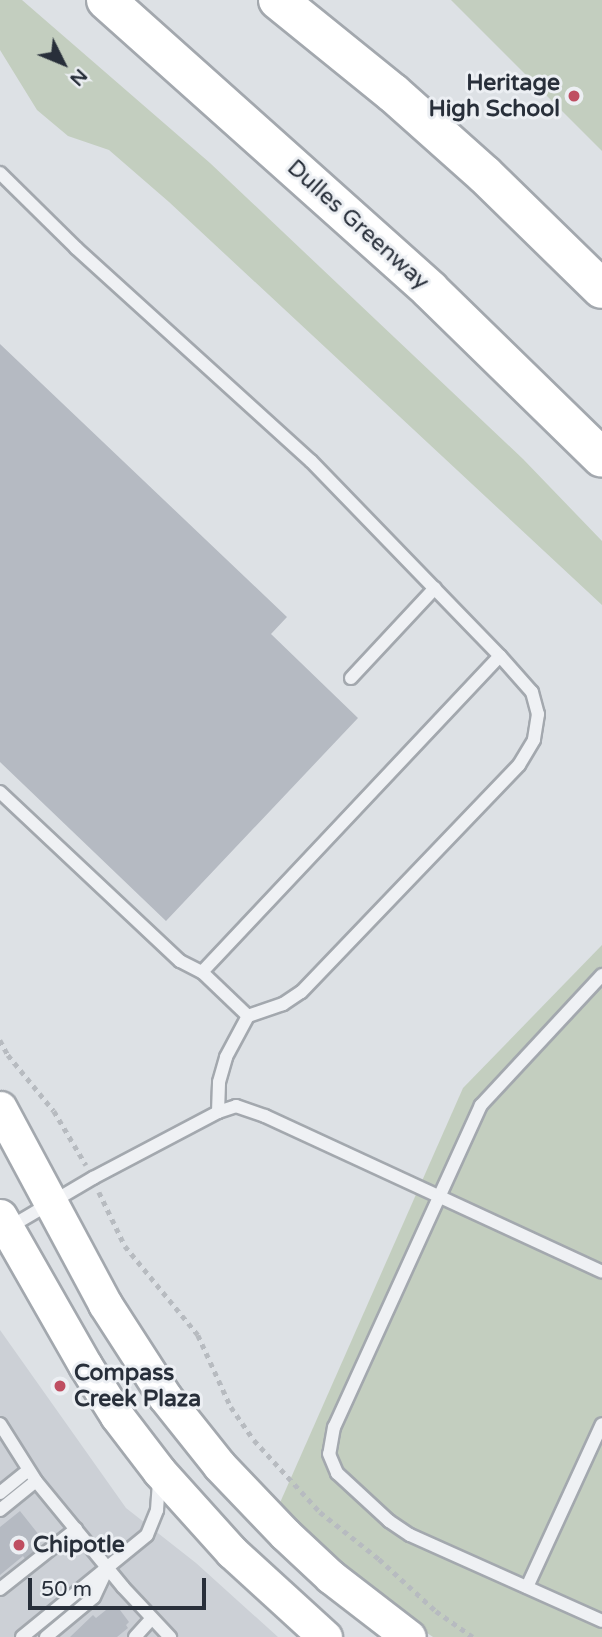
<!DOCTYPE html>
<html>
<head>
<meta charset="utf-8">
<style>
  body { margin:0 }
  #map { position:relative; width:602px; height:1637px; overflow:hidden; background:#dde1e5; font-family:"Varela Round",sans-serif }
  div>[style] { position:absolute }
  .built>* { inset:0; background:#ccd0d6 }
  .green>* { inset:0; background:#c3cebf }
  .building>* { inset:0; background:#b5bac2 }
  .path>* { height:4.5px; margin-top:-2.25px; transform-origin:0; background:repeating-linear-gradient(90deg,#b7bbc0 0 5px,transparent 0 10px) }
  .roads { filter:drop-shadow(2px 0 #a3a8ae) drop-shadow(-2px 0 #a3a8ae) drop-shadow(0 2px #a3a8ae) drop-shadow(0 -2px #a3a8ae) }
  .lane>* { height:12px; margin:-6px; padding:0 6px; transform-origin:6px; border-radius:6px; background:#eff1f4 }
  .secondary>* { height:33px; margin:-16.5px; padding:0 16.5px; transform-origin:16.5px; border-radius:16.5px; background:#fff }
  .highway>* { height:38px; margin:-19px; padding:0 19px; transform-origin:19px; border-radius:19px; background:#fff }
  .dots>* { width:19px; height:19px; translate:-50% -50%; box-sizing:border-box; border:4px solid #eceff3; border-radius:50% }
  span { translate:-50% -50%; white-space:nowrap; text-align:center; line-height:1.15; -webkit-text-stroke:6px #eceff3; paint-order:stroke }
  .poi-label { font-size:23px; color:#282f3a; font-weight:700 }
  .right { translate:-100% -50%; text-align:right }
  .left { translate:0 -50%; text-align:left }
  .street-label { font-size:23px; color:#282f3a }
  .north { position:absolute; left:28px; top:28px; width:70px; height:70px; -webkit-text-stroke:5px #eceff3; paint-order:stroke; rotate:133deg; font-size:19px; font-weight:700; line-height:28px; text-align:center; color:#282f3a }
  .north::after { content:''; display:block; margin:auto; width:24px; height:32px; background:#282f3a; clip-path:polygon(50% 0,100% 100%,50% 72%,0 100%) }
  .scale { position:absolute; left:28px; top:1578px; width:178px; height:32px; box-sizing:border-box; border:4px solid #282f3a; border-top:0; padding-left:9px; font-size:21px; line-height:24px; white-space:nowrap; color:#282f3a; -webkit-text-stroke:5px #eceff3; paint-order:stroke }
</style>
</head>
<body>
<div id="map">
  <div class="built">
    <div style="clip-path:polygon(0 1330px,126px 1508px,196px 1563px,278px 1637px,0 1637px)"></div>
  </div>
  <div class="green">
    <div style="clip-path:polygon(0 0,22px 0,210px 163px,523px 459px,602px 541px,602px 605px,169px 202px,109px 150px,68px 136px,37px 110px,0 50px)"></div>
    <div style="clip-path:polygon(451px 0,602px 0,602px 151px)"></div>
    <div style="clip-path:polygon(602px 945px,602px 1637px,433px 1637px,400px 1615px,340px 1566px,279px 1505px,463px 1088px)"></div>
  </div>
  <div class="building">
    <div style="clip-path:polygon(0 344px,287px 617px,271px 634px,358px 718px,166px 921px,0 762px)"></div>
    <div style="clip-path:polygon(20px 1511px,43px 1540px,33px 1549px,36px 1553px,26px 1560px,23px 1556px,0 1575px,0 1527px)"></div>
    <div style="clip-path:polygon(111px 1606px,113px 1609px,117px 1606px,129px 1622px,126px 1625px,128px 1628px,117px 1637px,70px 1637px,93px 1615px,96px 1618px)"></div>
  </div>
  <div class="path">
    <div style="left:0;top:1040px;width:17px;rotate:62deg"></div>
    <div style="left:8px;top:1055px;width:72px;rotate:50.6deg"></div>
    <div style="left:54px;top:1111px;width:63px;rotate:59.3deg"></div>
    <div style="left:99px;top:1192px;width:60px;rotate:64.3deg"></div>
    <div style="left:125px;top:1246px;width:115px;rotate:50.6deg"></div>
    <div style="left:198px;top:1335px;width:79px;rotate:65.4deg"></div>
    <div style="left:231px;top:1407px;width:40px;rotate:55.1deg"></div>
    <div style="left:254px;top:1440px;width:98px;rotate:47.5deg"></div>
    <div style="left:320px;top:1512px;width:75px;rotate:38.5deg"></div>
    <div style="left:379px;top:1559px;width:77px;rotate:42.4deg"></div>
    <div style="left:436px;top:1611px;width:45px;rotate:35.1deg"></div>
  </div>
  <div class="roads">
    <div class="lane">
      <div style="left:0;top:173px;width:107px;rotate:44.6deg"></div>
      <div style="left:76px;top:248px;width:317px;rotate:42.2deg"></div>
      <div style="left:311px;top:461px;width:272px;rotate:45.9deg"></div>
      <div style="left:351px;top:678px;width:123px;rotate:-47deg"></div>
      <div style="left:0;top:792px;width:247px;rotate:43.2deg"></div>
      <div style="left:180px;top:961px;width:25px;rotate:27deg"></div>
      <div style="left:602px;top:975px;width:178px;rotate:132.9deg"></div>
      <div style="left:481px;top:1105px;width:354px;rotate:114.5deg"></div>
      <div style="left:334px;top:1427px;width:27px;rotate:100deg"></div>
      <div style="left:329px;top:1454px;width:21px;rotate:67deg"></div>
      <div style="left:337px;top:1473px;width:71px;rotate:42.7deg"></div>
      <div style="left:389px;top:1521px;width:25px;rotate:34deg"></div>
      <div style="left:410px;top:1535px;width:210px;rotate:24.1deg"></div>
      <div style="left:218px;top:1112px;width:30px;rotate:-88deg"></div>
      <div style="left:219px;top:1082px;width:26px;rotate:-74deg"></div>
      <div style="left:226px;top:1057px;width:47px;rotate:-61.8deg"></div>
      <div style="left:248px;top:1016px;width:64px;rotate:-136.3deg"></div>
      <div style="left:202px;top:972px;width:434px;rotate:-46.7deg"></div>
      <div style="left:500px;top:656px;width:48px;rotate:48.4deg"></div>
      <div style="left:532px;top:692px;width:23px;rotate:75deg"></div>
      <div style="left:538px;top:714px;width:26px;rotate:99deg"></div>
      <div style="left:534px;top:740px;width:29px;rotate:121deg"></div>
      <div style="left:519px;top:765px;width:315px;rotate:133.8deg"></div>
      <div style="left:301px;top:992px;width:22px;rotate:146deg"></div>
      <div style="left:283px;top:1004px;width:37px;rotate:161deg"></div>
      <div style="left:8px;top:1228px;width:99px;rotate:-30.5deg"></div>
      <div style="left:93px;top:1178px;width:141px;rotate:-27.8deg"></div>
      <div style="left:218px;top:1112px;width:19px;rotate:-18deg"></div>
      <div style="left:236px;top:1106px;width:31px;rotate:19deg"></div>
      <div style="left:265px;top:1116px;width:371px;rotate:24.8deg"></div>
      <div style="left:0;top:1424px;width:67px;rotate:57.7deg"></div>
      <div style="left:36px;top:1481px;width:137px;rotate:50.6deg"></div>
      <div style="left:123px;top:1587px;width:69px;rotate:46.8deg"></div>
      <div style="left:0;top:1493px;width:36px;rotate:-39deg"></div>
      <div style="left:0;top:1510px;width:46px;rotate:-38.9deg"></div>
      <div style="left:527px;top:1587px;width:179px;rotate:-65.3deg"></div>
      <div style="left:0;top:1589px;width:97px;rotate:-38.3deg"></div>
      <div style="left:22px;top:1637px;width:161px;rotate:-39.2deg"></div>
      <div style="left:147px;top:1535px;width:27px;rotate:-68deg"></div>
      <div style="left:157px;top:1510px;width:28px;rotate:-86deg"></div>
      <div style="left:46px;top:1637px;width:62px;rotate:-39.8deg"></div>
      <div style="left:94px;top:1597px;width:29px;rotate:-65deg"></div>
      <div style="left:135px;top:1637px;width:25px;rotate:-48deg"></div>
    </div>
    <div class="secondary">
      <div style="left:0;top:1108px;width:222px;rotate:61.8deg"></div>
      <div style="left:105px;top:1304px;width:111px;rotate:57.2deg"></div>
      <div style="left:165px;top:1397px;width:87px;rotate:51.5deg"></div>
      <div style="left:219px;top:1465px;width:95px;rotate:46.3deg"></div>
      <div style="left:285px;top:1534px;width:63px;rotate:43.1deg"></div>
      <div style="left:331px;top:1577px;width:98px;rotate:37.6deg"></div>
      <div style="left:0;top:1216px;width:172px;rotate:60.3deg"></div>
      <div style="left:85px;top:1365px;width:60px;rotate:57.9deg"></div>
      <div style="left:117px;top:1416px;width:69px;rotate:52.6deg"></div>
      <div style="left:159px;top:1471px;width:109px;rotate:48deg"></div>
      <div style="left:232px;top:1552px;width:126px;rotate:42.4deg"></div>
    </div>
    <div class="highway">
      <div style="left:106px;top:0;width:435px;rotate:41.8deg"></div>
      <div style="left:430px;top:290px;width:240px;rotate:44.3deg"></div>
      <div style="left:278px;top:0;width:148px;rotate:39deg"></div>
      <div style="left:393px;top:93px;width:123px;rotate:41.7deg"></div>
      <div style="left:485px;top:175px;width:163px;rotate:44.3deg"></div>
    </div>
  </div>
  <div class="dots">
    <div style="left:574px;top:96px;background:#bf4e61"></div>
    <div style="left:60px;top:1386px;background:#bf4e61"></div>
    <div style="left:19px;top:1545px;background:#bf4e61"></div>
  </div>
  <div class="poi-label">
    <span class="right" style="left:560px;top:96px">Heritage<br>High School</span>
    <span class="left" style="left:74px;top:1386px">Compass<br>Creek Plaza</span>
    <span class="left" style="left:33px;top:1545px">Chipotle</span>
  </div>
  <div class="street-label">
    <span style="left:358px;top:225px;rotate:42deg">Dulles Greenway</span>
  </div>
  <div class="north">N</div>
  <div class="scale">50 m</div>
</div>
</body>
</html>
